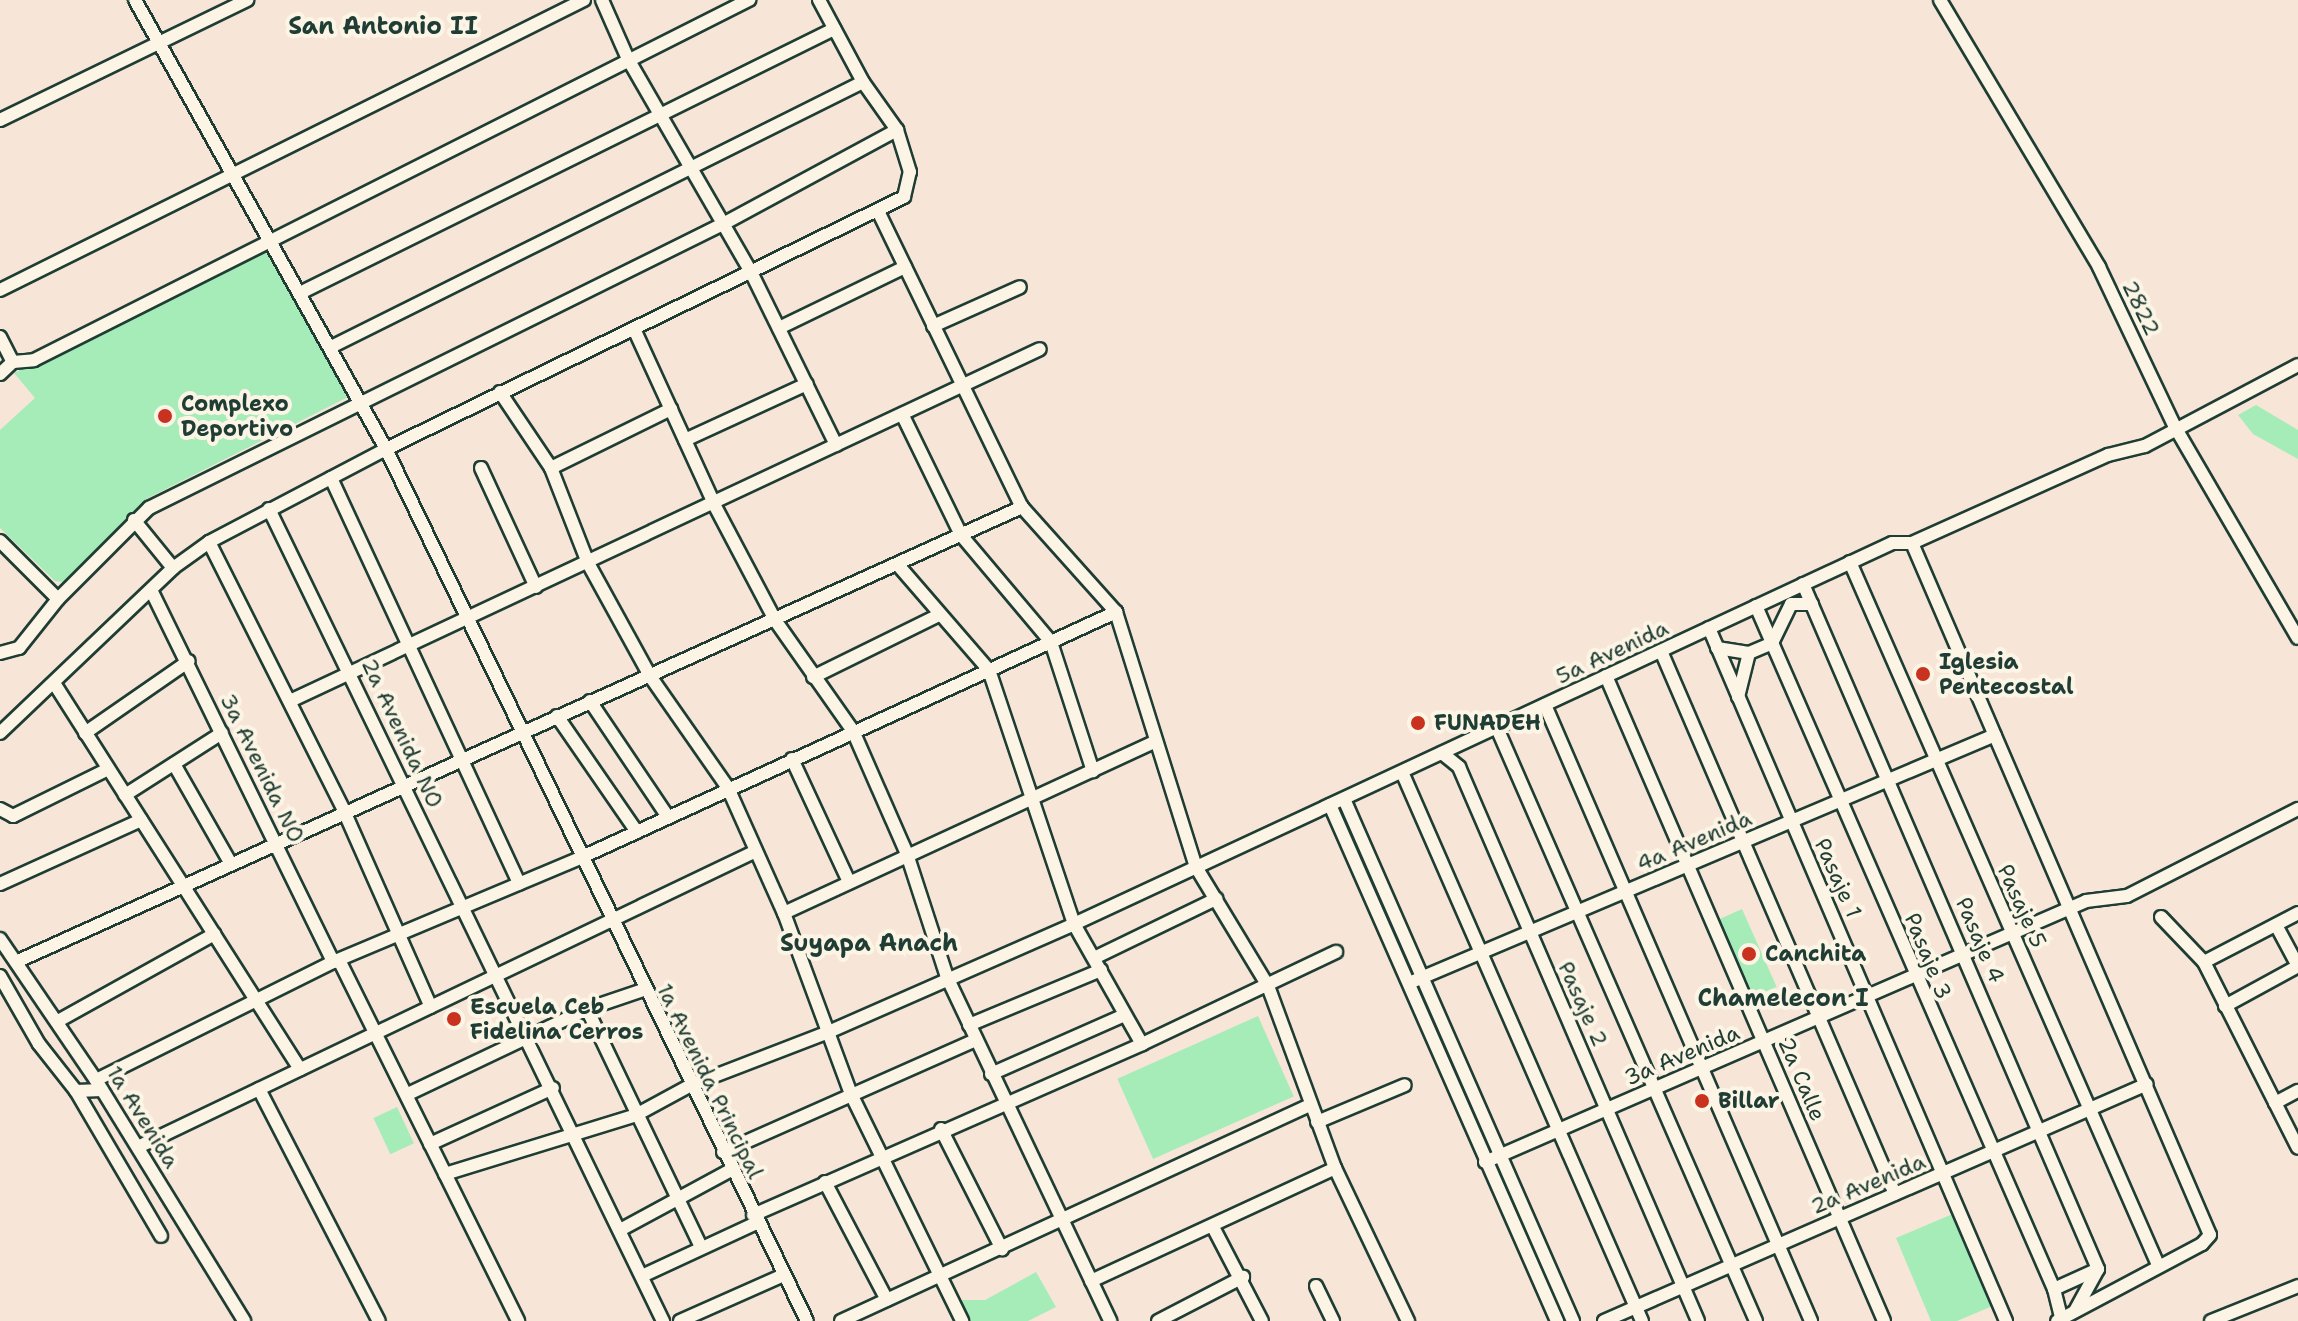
<!DOCTYPE html>
<html>
<head>
<meta charset="utf-8">
<style>
  body { margin:0 }
  #map { position:relative; width:2298px; height:1321px; overflow:hidden; background:#f7e6d8; font-family:"Shantell Sans",sans-serif }
  div>[style] { position:absolute }
  .green>* { inset:0; background:#a6ecb8; transform-origin:0 0 }
  .roads { filter:drop-shadow(2px 0 #1f3d34) drop-shadow(-2px 0 #1f3d34) drop-shadow(0 2px #1f3d34) drop-shadow(0 -2px #1f3d34) }
  .minor>* { height:12px; margin:-6px; padding:0 6px; transform-origin:6px; border-radius:6px; background:#fcf5e5 }
  .dots>* { width:22px; height:22px; translate:-50% -50%; box-sizing:border-box; border:4px solid #fcf5e5; border-radius:50% }
  span { translate:-50% -50%; white-space:nowrap; text-align:center; line-height:1.15; -webkit-text-stroke:8px #fcf5e5; paint-order:stroke }
  .street-label { font-size:22px; color:#1f3d34 }
  .poi-label { font-size:22px; color:#1f3d34; font-weight:700 }
  .left { translate:0 -50%; text-align:left }
  .neighbourhood-label { font-size:24px; color:#1f3d34; font-weight:700 }
</style>
</head>
<body>
<div id="map">
  <div class="green">
    <div style="clip-path:polygon(258px 250px,267px 254px,348px 397px,146px 499px,63px 582px,55px 581px,0 528px,0 430px,35px 398px,14px 373px)"></div>
    <div style="clip-path:polygon(2256px 405px,2298px 430px,2298px 459px,2253px 434px,2238px 415px)"></div>
    <div style="left:1742px;top:909px;width:85px;height:25px;rotate:66deg"></div>
    <div style="left:1258px;top:1016px;width:88px;height:154px;rotate:66deg"></div>
    <div style="left:397px;top:1107px;width:40px;height:26px;rotate:65deg"></div>
    <div style="clip-path:polygon(1955px 1213px,1995px 1305px,1957px 1321px,1931px 1321px,1896px 1238px)"></div>
    <div style="clip-path:polygon(1036px 1272px,1056px 1307px,1028px 1321px,969px 1321px,959px 1300px,985px 1300px)"></div>
  </div>
  <div class="roads">
    <div class="minor">
      <div style="left:135px;top:0;width:514px;rotate:60.79deg"></div>
      <div style="left:386px;top:449px;width:968px;rotate:64.23deg"></div>
      <div style="left:602px;top:0;width:64px;rotate:66.2deg"></div>
      <div style="left:628px;top:59px;width:244px;rotate:60deg"></div>
      <div style="left:750px;top:270px;width:195px;rotate:63.8deg"></div>
      <div style="left:1940px;top:0;width:311px;rotate:59.2deg"></div>
      <div style="left:2099px;top:267px;width:177px;rotate:64.6deg"></div>
      <div style="left:2175px;top:427px;width:244px;rotate:59.8deg"></div>
      <div style="left:0;top:120px;width:275px;rotate:-25.9deg"></div>
      <div style="left:878px;top:211px;width:329px;rotate:64.1deg"></div>
      <div style="left:1022px;top:507px;width:141px;rotate:48.2deg"></div>
      <div style="left:1116px;top:612px;width:267px;rotate:72.6deg"></div>
      <div style="left:1196px;top:867px;width:139px;rotate:58.8deg"></div>
      <div style="left:1268px;top:986px;width:194px;rotate:69.8deg"></div>
      <div style="left:1335px;top:1168px;width:170px;rotate:64.5deg"></div>
      <div style="left:0;top:290px;width:652px;rotate:-26.41deg"></div>
      <div style="left:300px;top:293px;width:596px;rotate:-26.31deg"></div>
      <div style="left:933px;top:326px;width:95px;rotate:-24.1deg"></div>
      <div style="left:779px;top:328px;width:140px;rotate:-25.8deg"></div>
      <div style="left:635px;top:331px;width:192px;rotate:65.4deg"></div>
      <div style="left:715px;top:506px;width:129px;rotate:62.2deg"></div>
      <div style="left:775px;top:620px;width:136px;rotate:54.9deg"></div>
      <div style="left:853px;top:731px;width:134px;rotate:66.3deg"></div>
      <div style="left:907px;top:854px;width:129px;rotate:72deg"></div>
      <div style="left:947px;top:977px;width:381px;rotate:64.6deg"></div>
      <div style="left:0;top:337px;width:28px;rotate:63deg"></div>
      <div style="left:331px;top:347px;width:594px;rotate:-26.48deg"></div>
      <div style="left:0;top:374px;width:18px;rotate:-43deg"></div>
      <div style="left:13px;top:362px;width:21px;rotate:-5deg"></div>
      <div style="left:34px;top:360px;width:801px;rotate:-26.73deg"></div>
      <div style="left:500px;top:392px;width:92px;rotate:56.1deg"></div>
      <div style="left:551px;top:468px;width:102px;rotate:68.7deg"></div>
      <div style="left:588px;top:563px;width:129px;rotate:61.2deg"></div>
      <div style="left:650px;top:676px;width:136px;rotate:55.1deg"></div>
      <div style="left:728px;top:788px;width:137px;rotate:65.9deg"></div>
      <div style="left:784px;top:913px;width:193px;rotate:69.7deg"></div>
      <div style="left:851px;top:1094px;width:253px;rotate:63.9deg"></div>
      <div style="left:903px;top:416px;width:132px;rotate:64deg"></div>
      <div style="left:961px;top:535px;width:140px;rotate:49.9deg"></div>
      <div style="left:1051px;top:642px;width:136px;rotate:72deg"></div>
      <div style="left:685px;top:440px;width:134px;rotate:-24.7deg"></div>
      <div style="left:481px;top:468px;width:131px;rotate:65.2deg"></div>
      <div style="left:551px;top:468px;width:134px;rotate:-26.2deg"></div>
      <div style="left:331px;top:478px;width:447px;rotate:65.1deg"></div>
      <div style="left:269px;top:509px;width:903px;rotate:64.12deg"></div>
      <div style="left:134px;top:520px;width:62px;rotate:50.9deg"></div>
      <div style="left:0;top:541px;width:82px;rotate:45deg"></div>
      <div style="left:209px;top:542px;width:301px;rotate:63.3deg"></div>
      <div style="left:344px;top:811px;width:214px;rotate:66.1deg"></div>
      <div style="left:1912px;top:543px;width:753px;rotate:66.7deg"></div>
      <div style="left:2210px;top:1235px;width:12px;rotate:132deg"></div>
      <div style="left:2202px;top:1244px;width:164px;rotate:152deg"></div>
      <div style="left:1850px;top:562px;width:768px;rotate:66.34deg"></div>
      <div style="left:898px;top:565px;width:139px;rotate:49.1deg"></div>
      <div style="left:989px;top:670px;width:268px;rotate:71.5deg"></div>
      <div style="left:1074px;top:924px;width:138px;rotate:60.5deg"></div>
      <div style="left:1803px;top:584px;width:746px;rotate:66.7deg"></div>
      <div style="left:2098px;top:1269px;width:48px;rotate:118.7deg"></div>
      <div style="left:152px;top:592px;width:412px;rotate:63.9deg"></div>
      <div style="left:1756px;top:606px;width:745px;rotate:66.43deg"></div>
      <div style="left:2054px;top:1289px;width:33px;rotate:76deg"></div>
      <div style="left:1709px;top:628px;width:754px;rotate:66.8deg"></div>
      <div style="left:1717px;top:648px;width:32px;rotate:9deg"></div>
      <div style="left:1661px;top:651px;width:591px;rotate:66.69deg"></div>
      <div style="left:0;top:653px;width:20px;rotate:-15deg"></div>
      <div style="left:19px;top:648px;width:63px;rotate:-51.5deg"></div>
      <div style="left:58px;top:599px;width:129px;rotate:-45deg"></div>
      <div style="left:149px;top:508px;width:640px;rotate:-26.32deg"></div>
      <div style="left:723px;top:224px;width:198px;rotate:-28.4deg"></div>
      <div style="left:1606px;top:676px;width:702px;rotate:66.68deg"></div>
      <div style="left:813px;top:677px;width:140px;rotate:-26.2deg"></div>
      <div style="left:54px;top:683px;width:458px;rotate:57.5deg"></div>
      <div style="left:1738px;top:697px;width:45px;rotate:-76deg"></div>
      <div style="left:1749px;top:653px;width:25px;rotate:-23deg"></div>
      <div style="left:1772px;top:643px;width:43px;rotate:-64deg"></div>
      <div style="left:1791px;top:604px;width:21px"></div>
      <div style="left:290px;top:701px;width:828px;rotate:-25.14deg"></div>
      <div style="left:590px;top:701px;width:140px;rotate:56.1deg"></div>
      <div style="left:1545px;top:705px;width:671px;rotate:66.64deg"></div>
      <div style="left:557px;top:716px;width:141px;rotate:55.4deg"></div>
      <div style="left:1497px;top:728px;width:647px;rotate:66.41deg"></div>
      <div style="left:0;top:733px;width:239px;rotate:-43.6deg"></div>
      <div style="left:173px;top:568px;width:44px;rotate:-35.8deg"></div>
      <div style="left:209px;top:542px;width:200px;rotate:-27.7deg"></div>
      <div style="left:386px;top:449px;width:576px;rotate:-25.94deg"></div>
      <div style="left:904px;top:197px;width:26px;rotate:-77deg"></div>
      <div style="left:910px;top:172px;width:44px;rotate:-107.2deg"></div>
      <div style="left:897px;top:130px;width:59px;rotate:-125.3deg"></div>
      <div style="left:863px;top:82px;width:93px;rotate:-118.2deg"></div>
      <div style="left:85px;top:733px;width:126px;rotate:-34.7deg"></div>
      <div style="left:1442px;top:753px;width:22px;rotate:39deg"></div>
      <div style="left:1459px;top:767px;width:603px;rotate:66.66deg"></div>
      <div style="left:792px;top:759px;width:136px;rotate:65.1deg"></div>
      <div style="left:174px;top:764px;width:113px;rotate:60.3deg"></div>
      <div style="left:1402px;top:772px;width:599px;rotate:66.39deg"></div>
      <div style="left:125px;top:795px;width:115px;rotate:-32.6deg"></div>
      <div style="left:1344px;top:799px;width:570px;rotate:66.31deg"></div>
      <div style="left:1330px;top:805px;width:564px;rotate:66.25deg"></div>
      <div style="left:0;top:809px;width:15px;rotate:28deg"></div>
      <div style="left:13px;top:816px;width:106px;rotate:-26.3deg"></div>
      <div style="left:0;top:884px;width:155px;rotate:-24.4deg"></div>
      <div style="left:784px;top:913px;width:408px;rotate:-24.8deg"></div>
      <div style="left:2161px;top:917px;width:62px;rotate:46.3deg"></div>
      <div style="left:2204px;top:962px;width:208px;rotate:63.2deg"></div>
      <div style="left:2276px;top:925px;width:47px;rotate:61.8deg"></div>
      <div style="left:0;top:939px;width:171px;rotate:55.8deg"></div>
      <div style="left:96px;top:1080px;width:283px;rotate:58.4deg"></div>
      <div style="left:1094px;top:958px;width:136px;rotate:-25.8deg"></div>
      <div style="left:339px;top:960px;width:403px;rotate:63.6deg"></div>
      <div style="left:18px;top:961px;width:1102px;rotate:-24.33deg"></div>
      <div style="left:2204px;top:962px;width:106px;rotate:-27.5deg"></div>
      <div style="left:0;top:976px;width:78px;rotate:60.2deg"></div>
      <div style="left:39px;top:1044px;width:60px;rotate:51.8deg"></div>
      <div style="left:76px;top:1091px;width:26px;rotate:-2deg"></div>
      <div style="left:1409px;top:983px;width:636px;rotate:-22.94deg"></div>
      <div style="left:2225px;top:1006px;width:83px;rotate:-28.7deg"></div>
      <div style="left:587px;top:1009px;width:264px;rotate:64.4deg"></div>
      <div style="left:58px;top:1021px;width:179px;rotate:-29.1deg"></div>
      <div style="left:969px;top:1025px;width:143px;rotate:-22.6deg"></div>
      <div style="left:991px;top:1074px;width:146px;rotate:-23.8deg"></div>
      <div style="left:96px;top:1080px;width:265px;rotate:-26.5deg"></div>
      <div style="left:333px;top:962px;width:268px;rotate:-22.8deg"></div>
      <div style="left:580px;top:858px;width:590px;rotate:-24.65deg"></div>
      <div style="left:259px;top:1089px;width:261px;rotate:62.7deg"></div>
      <div style="left:76px;top:1091px;width:168px;rotate:59.6deg"></div>
      <div style="left:408px;top:1094px;width:198px;rotate:-25.4deg"></div>
      <div style="left:587px;top:1009px;width:59px;rotate:-18.7deg"></div>
      <div style="left:2275px;top:1103px;width:26px;rotate:-28deg"></div>
      <div style="left:1317px;top:1122px;width:95px;rotate:-22.8deg"></div>
      <div style="left:941px;top:1129px;width:135px;rotate:63.1deg"></div>
      <div style="left:430px;top:1144px;width:135px;rotate:-24.5deg"></div>
      <div style="left:138px;top:1147px;width:685px;rotate:-25.59deg"></div>
      <div style="left:723px;top:1152px;width:277px;rotate:-23.9deg"></div>
      <div style="left:1485px;top:1162px;width:655px;rotate:-23.47deg"></div>
      <div style="left:2086px;top:901px;width:41px;rotate:-7deg"></div>
      <div style="left:2127px;top:896px;width:192px;rotate:-27deg"></div>
      <div style="left:445px;top:1174px;width:198px;rotate:-17.1deg"></div>
      <div style="left:634px;top:1116px;width:65px;rotate:-28.5deg"></div>
      <div style="left:691px;top:1085px;width:145px;rotate:-21.1deg"></div>
      <div style="left:826px;top:1033px;width:271px;rotate:-23.7deg"></div>
      <div style="left:1074px;top:924px;width:902px;rotate:-24.97deg"></div>
      <div style="left:1892px;top:543px;width:20px"></div>
      <div style="left:1912px;top:543px;width:215px;rotate:-24.2deg"></div>
      <div style="left:2108px;top:455px;width:38px;rotate:-14deg"></div>
      <div style="left:2145px;top:446px;width:173px;rotate:-27.9deg"></div>
      <div style="left:825px;top:1182px;width:133px;rotate:62.3deg"></div>
      <div style="left:753px;top:1215px;width:425px;rotate:-23.7deg"></div>
      <div style="left:1142px;top:1044px;width:215px;rotate:-25.4deg"></div>
      <div style="left:1213px;top:1227px;width:106px;rotate:62.5deg"></div>
      <div style="left:620px;top:1230px;width:128px;rotate:-28.4deg"></div>
      <div style="left:642px;top:1276px;width:126px;rotate:-24.9deg"></div>
      <div style="left:1091px;top:1281px;width:269px;rotate:-24.8deg"></div>
      <div style="left:1316px;top:1286px;width:39px;rotate:64deg"></div>
      <div style="left:2054px;top:1289px;width:48px;rotate:-24.4deg"></div>
      <div style="left:680px;top:1321px;width:114px;rotate:-23.9deg"></div>
      <div style="left:841px;top:1321px;width:516px;rotate:-24.73deg"></div>
      <div style="left:1158px;top:1321px;width:96px;rotate:-27.4deg"></div>
      <div style="left:1604px;top:1321px;width:592px;rotate:-23.58deg"></div>
      <div style="left:2211px;top:1321px;width:94px;rotate:-21.9deg"></div>
    </div>
  </div>
  <div class="dots">
    <div style="left:165px;top:416px;background:#c8321e"></div>
    <div style="left:1923px;top:674px;background:#c8321e"></div>
    <div style="left:1418px;top:723px;background:#c8321e"></div>
    <div style="left:1749px;top:954px;background:#c8321e"></div>
    <div style="left:454px;top:1019px;background:#c8321e"></div>
    <div style="left:1702px;top:1101px;background:#c8321e"></div>
  </div>
  <div class="street-label">
    <span style="left:2141px;top:308px;rotate:64deg">2822</span>
    <span style="left:1612px;top:652px;rotate:-25deg">5a Avenida</span>
    <span style="left:402px;top:733px;rotate:65deg">2a Avenida NO</span>
    <span style="left:262px;top:768px;rotate:64deg">3a Avenida NO</span>
    <span style="left:1694px;top:841px;rotate:-23deg">4a Avenida</span>
    <span style="left:1838px;top:878px;rotate:66deg">Pasaje 1</span>
    <span style="left:2022px;top:906px;rotate:66deg">Pasaje 5</span>
    <span style="left:1980px;top:940px;rotate:67deg">Pasaje 4</span>
    <span style="left:1928px;top:956px;rotate:68deg">Pasaje 3</span>
    <span style="left:1583px;top:1004px;rotate:66deg">Pasaje 2</span>
    <span style="left:1682px;top:1055px;rotate:-23deg">3a Avenida</span>
    <span style="left:1802px;top:1079px;rotate:67deg">2a Calle</span>
    <span style="left:710px;top:1081px;rotate:64deg">1a Avenida Principal</span>
    <span style="left:143px;top:1117px;rotate:58deg">1a Avenida</span>
    <span style="left:1868px;top:1184px;rotate:-23deg">2a Avenida</span>
  </div>
  <div class="poi-label">
    <span class="left" style="left:181px;top:416px">Complexo<br>Deportivo</span>
    <span class="left" style="left:1939px;top:674px">Iglesia<br>Pentecostal</span>
    <span class="left" style="left:1434px;top:723px">FUNADEH</span>
    <span class="left" style="left:1765px;top:954px">Canchita</span>
    <span class="left" style="left:470px;top:1019px">Escuela Ceb<br>Fidelina Cerros</span>
    <span class="left" style="left:1718px;top:1101px">Billar</span>
  </div>
  <div class="neighbourhood-label">
    <span style="left:383px;top:27px">San Antonio II</span>
    <span style="left:869px;top:944px">Suyapa Anach</span>
    <span style="left:1783px;top:999px">Chamelecon I</span>
  </div>
</div>
</body>
</html>
